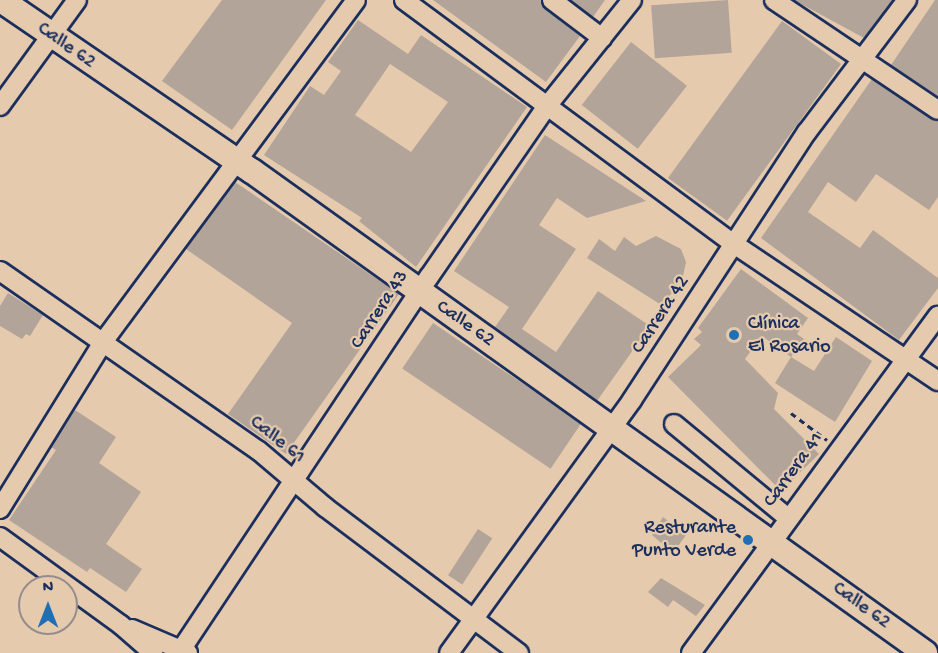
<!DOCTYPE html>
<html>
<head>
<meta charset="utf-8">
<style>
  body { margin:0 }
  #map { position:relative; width:938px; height:653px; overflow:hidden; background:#e5caad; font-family:"Gochi Hand",sans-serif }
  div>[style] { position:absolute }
  .building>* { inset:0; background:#b3a499; transform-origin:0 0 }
  .path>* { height:3px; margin-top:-1.5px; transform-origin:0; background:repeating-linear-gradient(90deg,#1b2f5e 0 6px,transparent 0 10.5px) }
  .roads { filter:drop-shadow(2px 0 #1b2f5e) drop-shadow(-2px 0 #1b2f5e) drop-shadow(0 2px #1b2f5e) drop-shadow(0 -2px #1b2f5e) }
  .minor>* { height:18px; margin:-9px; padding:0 9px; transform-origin:9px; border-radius:9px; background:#e5caad }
  .major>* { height:24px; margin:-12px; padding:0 12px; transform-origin:12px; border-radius:12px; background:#e5caad }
  .dots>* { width:16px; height:16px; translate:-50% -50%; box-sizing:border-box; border:3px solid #e5caad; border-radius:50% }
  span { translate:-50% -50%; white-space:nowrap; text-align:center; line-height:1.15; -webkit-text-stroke:4.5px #e5caad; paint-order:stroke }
  .street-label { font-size:20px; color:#1b2f5e }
  .poi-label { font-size:20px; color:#1b2f5e }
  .left { translate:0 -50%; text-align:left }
  .right { translate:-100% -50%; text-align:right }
  .north { position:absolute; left:18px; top:575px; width:60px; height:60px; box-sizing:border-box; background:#e5caad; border:2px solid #948c8d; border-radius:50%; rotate:0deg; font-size:16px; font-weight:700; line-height:24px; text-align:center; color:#1b2f5e }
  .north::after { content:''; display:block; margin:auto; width:21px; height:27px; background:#1f6fb2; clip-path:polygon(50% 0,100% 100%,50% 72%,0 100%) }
</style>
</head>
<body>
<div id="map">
  <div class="building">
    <div style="clip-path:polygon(222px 0,326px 0,232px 130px,162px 81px)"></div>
    <div style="clip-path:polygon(433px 0,541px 0,545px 9px,580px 36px,546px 82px)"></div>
    <div style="clip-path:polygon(571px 0,605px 0,593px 17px)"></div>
    <div style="left:728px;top:0;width:53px;height:77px;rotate:86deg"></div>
    <div style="clip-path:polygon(794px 0,893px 0,864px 38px)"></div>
    <div style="clip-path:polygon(935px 0,938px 0,938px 96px,891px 65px)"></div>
    <div style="clip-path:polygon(evenodd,358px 20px,408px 54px,421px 35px,527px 107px,416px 267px,359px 221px,362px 218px,264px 155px,310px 86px,324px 95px,341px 71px,328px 62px,358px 20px,390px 64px,448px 102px,411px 152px,355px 115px,390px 64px)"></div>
    <div style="left:782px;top:21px;width:73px;height:194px;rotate:36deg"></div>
    <div style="left:631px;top:42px;width:71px;height:80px;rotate:38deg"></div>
    <div style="clip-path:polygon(872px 79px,938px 121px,938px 197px,929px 210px,876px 174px,856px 202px,828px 182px,808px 212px,860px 248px,873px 230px,938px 278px,938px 288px,899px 340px,761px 238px)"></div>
    <div style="clip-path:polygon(545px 135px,646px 201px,587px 218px,557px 198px,539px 225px,576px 249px,522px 329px,556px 352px,598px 291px,650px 326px,597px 401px,495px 327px,509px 307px,454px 271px)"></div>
    <div style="clip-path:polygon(235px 182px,399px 294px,286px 454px,228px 414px,292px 323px,186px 249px)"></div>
    <div style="clip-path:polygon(656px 236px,681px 249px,686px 262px,683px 276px,663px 306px,587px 258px,599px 239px,615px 251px,624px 237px,636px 246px)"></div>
    <div style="clip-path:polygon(741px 269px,808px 318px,797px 334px,804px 339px,791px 357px,762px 336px,745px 359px,778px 393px,774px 409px,819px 454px,790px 482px,786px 477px,776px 486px,668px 377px,701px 345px,694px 339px,702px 332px,698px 328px)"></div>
    <div style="clip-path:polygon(8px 293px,43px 315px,30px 336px,26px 334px,22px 339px,0 326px,0 306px)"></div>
    <div style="left:433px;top:323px;width:179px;height:55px;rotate:34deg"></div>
    <div style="clip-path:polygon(836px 337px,872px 361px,835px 422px,775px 383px,791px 357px,814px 371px)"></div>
    <div style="clip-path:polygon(75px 410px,116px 437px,99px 463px,141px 492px,106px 544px,142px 569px,126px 592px,90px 568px,87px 572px,9px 520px,56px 450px,51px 447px)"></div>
    <div style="clip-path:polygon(663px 517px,686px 535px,673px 553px,652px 535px)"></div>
    <div style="left:478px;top:529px;width:17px;height:55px;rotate:33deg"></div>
    <div style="clip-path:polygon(661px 578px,705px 605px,696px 616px,673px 600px,668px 607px,648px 592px)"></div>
  </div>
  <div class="path">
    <div style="left:791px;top:413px;width:45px;rotate:36.9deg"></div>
    <div style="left:780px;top:490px;width:14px;rotate:-54deg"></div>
  </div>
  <div class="roads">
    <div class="minor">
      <div style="left:404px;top:0;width:410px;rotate:36.5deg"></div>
      <div style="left:734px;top:244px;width:246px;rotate:33.9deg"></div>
      <div style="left:552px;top:0;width:63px;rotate:37.2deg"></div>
      <div style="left:774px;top:0;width:197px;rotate:33.9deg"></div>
      <div style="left:0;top:106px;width:131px;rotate:-54deg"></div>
      <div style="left:0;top:271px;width:315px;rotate:34.8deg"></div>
      <div style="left:259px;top:451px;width:87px;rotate:40.3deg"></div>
      <div style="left:325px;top:507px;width:243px;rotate:37deg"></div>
      <div style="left:674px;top:424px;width:148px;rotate:39.5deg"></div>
      <div style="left:0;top:509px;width:196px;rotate:-58.3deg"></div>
      <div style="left:103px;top:342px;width:425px;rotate:-53.5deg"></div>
      <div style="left:0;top:537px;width:150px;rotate:36deg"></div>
      <div style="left:121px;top:625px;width:43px;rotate:41.2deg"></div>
      <div style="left:132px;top:629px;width:61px;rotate:23.2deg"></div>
      <div style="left:179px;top:653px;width:452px;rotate:-56.4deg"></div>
      <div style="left:429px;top:277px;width:208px;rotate:-55.4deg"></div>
      <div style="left:547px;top:106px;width:136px;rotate:-51.3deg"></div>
      <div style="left:449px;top:653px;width:312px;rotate:-54.1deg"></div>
      <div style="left:632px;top:400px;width:320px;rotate:-56.9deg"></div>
      <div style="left:807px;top:132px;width:166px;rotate:-52.9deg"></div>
      <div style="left:691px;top:653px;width:418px;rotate:-53.8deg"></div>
    </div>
    <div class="major">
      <div style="left:1px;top:0;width:304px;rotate:34.3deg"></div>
      <div style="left:252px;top:171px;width:828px;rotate:35.61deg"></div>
    </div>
  </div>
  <div class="dots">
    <div style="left:734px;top:335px;background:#1f6fb2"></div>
    <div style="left:748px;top:540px;background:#1f6fb2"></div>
  </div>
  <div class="street-label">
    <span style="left:66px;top:46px;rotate:35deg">Calle 62</span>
    <span style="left:380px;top:310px;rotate:-57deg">Carrera 43</span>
    <span style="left:661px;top:315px;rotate:-57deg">Carrera 42</span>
    <span style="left:465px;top:324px;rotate:35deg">Calle 62</span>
    <span style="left:277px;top:440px;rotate:38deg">Calle 61</span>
    <span style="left:794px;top:470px;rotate:-54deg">Carrera 41</span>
    <span style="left:861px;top:606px;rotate:36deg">Calle 62</span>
  </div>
  <div class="poi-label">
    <span class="left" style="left:748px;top:336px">Clínica<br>El Rosario</span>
    <span class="right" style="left:736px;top:540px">Resturante<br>Punto Verde</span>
  </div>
  <div class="north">N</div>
</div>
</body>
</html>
